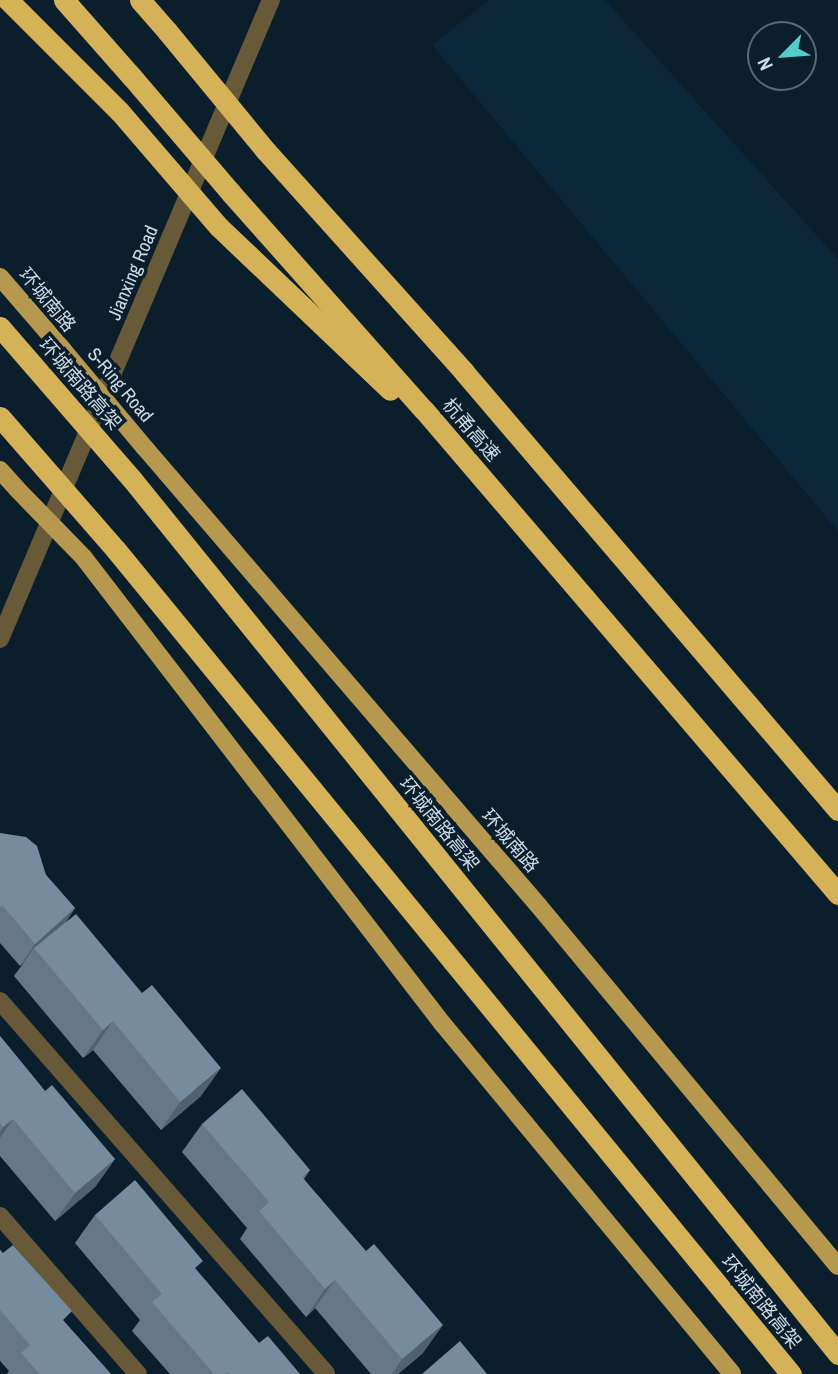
<!DOCTYPE html>
<html>
<head>
<meta charset="utf-8">
<style>
  body { margin:0 }
  #map { position:relative; width:838px; height:1374px; overflow:hidden; background:#0a1e2c; font-family:"Archivo Narrow","Noto Sans SC",sans-serif }
  div>[style] { position:absolute }
  .built>* { inset:0; background:#0d273a }
  .minor>* { height:18px; margin:-9px; padding:0 9px; transform-origin:9px; border-radius:9px; background:#685a38 }
  .major>* { height:18px; margin:-9px; padding:0 9px; transform-origin:9px; border-radius:9px; background:#b6994f }
  .highway>* { height:21px; margin:-10.5px; padding:0 10.5px; transform-origin:10.5px; border-radius:10.5px; background:#d5b257 }
  .major-bridge>* { height:18px; margin:-9px; padding:0 9px; transform-origin:9px; border-radius:9px; background:#b6994f }
  .highway-bridge>* { height:21px; margin:-10.5px; padding:0 10.5px; transform-origin:10.5px; border-radius:10.5px; background:#d5b257 }
  .wall>* { inset:0; background:#657888 }
  .shaded-wall>* { inset:0; background:#52616f }
  .building>* { inset:0; background:#758b9e }
  span { translate:-50% -50%; white-space:nowrap; text-align:center; line-height:1.15; -webkit-text-stroke:7px #0a1e2c; paint-order:stroke }
  .street-label { font-size:19px; color:#cedae4 }
  .north { position:absolute; left:747px; top:21px; width:70px; height:70px; box-sizing:border-box; background:#0a1e2c; border:2px solid #586976; border-radius:50%; rotate:245deg; font-size:19px; font-weight:700; line-height:28px; text-align:center; color:#cedae4 }
  .north::after { content:''; display:block; margin:auto; width:24px; height:32px; background:#52cdcc; clip-path:polygon(50% 0,100% 100%,50% 72%,0 100%) }
</style>
</head>
<body>
<div id="map">
  <div class="built">
    <div style="clip-path:polygon(489px 0,605px 0,838px 259px,838px 531px,432px 45px)"></div>
  </div>
  <div class="minor">
    <div style="left:0;top:639px;width:694px;rotate:-67.02deg"></div>
    <div style="left:0;top:1001px;width:495px;rotate:48.8deg"></div>
    <div style="left:0;top:1216px;width:210px;rotate:48.9deg"></div>
  </div>
  <div class="major">
    <div style="left:0;top:277px;width:96px;rotate:49.2deg"></div>
    <div style="left:145px;top:448px;width:603px;rotate:49.31deg"></div>
    <div style="left:538px;top:905px;width:469px;rotate:50.3deg"></div>
    <div style="left:0;top:470px;width:25px;rotate:48deg"></div>
    <div style="left:84px;top:558px;width:587px;rotate:52.41deg"></div>
    <div style="left:442px;top:1023px;width:455px;rotate:50.4deg"></div>
  </div>
  <div class="highway">
    <div style="left:8px;top:0;width:158px;rotate:45deg"></div>
    <div style="left:64px;top:0;width:103px;rotate:48.6deg"></div>
    <div style="left:140px;top:0;width:41px;rotate:48.9deg"></div>
    <div style="left:266px;top:151px;width:297px;rotate:48.1deg"></div>
    <div style="left:464px;top:372px;width:576px;rotate:49.51deg"></div>
    <div style="left:231px;top:193px;width:290px;rotate:48.4deg"></div>
    <div style="left:424px;top:410px;width:637px;rotate:49.46deg"></div>
    <div style="left:219px;top:227px;width:236px;rotate:43.6deg"></div>
  </div>
  <div class="major-bridge">
    <div style="left:63px;top:350px;width:128px;rotate:50.1deg"></div>
    <div style="left:17px;top:489px;width:96px;rotate:45.8deg"></div>
  </div>
  <div class="highway-bridge">
    <div style="left:167px;top:31px;width:156px;rotate:50.5deg"></div>
    <div style="left:132px;top:77px;width:153px;rotate:49.5deg"></div>
    <div style="left:120px;top:112px;width:152px;rotate:49.3deg"></div>
    <div style="left:0;top:327px;width:200px;rotate:49.1deg"></div>
    <div style="left:131px;top:478px;width:1126px;rotate:51.09deg"></div>
    <div style="left:0;top:417px;width:176px;rotate:48.9deg"></div>
    <div style="left:116px;top:550px;width:1065px;rotate:50.68deg"></div>
  </div>
  <div class="wall">
    <div style="clip-path:polygon(0 833px,46px 875px,75px 908px,66px 922px,201px 1096px,161px 1130px,93px 1050px,83px 1058px,14px 976px,25px 961px,20px 966px,0 943px)"></div>
    <div style="clip-path:polygon(0 1036px,45px 1091px,115px 1159px,95px 1187px,55px 1221px,0 1156px)"></div>
    <div style="clip-path:polygon(202px 1124px,310px 1170px,304px 1179px,423px 1353px,398px 1374px,371px 1374px,315px 1308px,306px 1317px,240px 1239px,247px 1228px,182px 1152px)"></div>
    <div style="clip-path:polygon(95px 1215px,197px 1271px,259px 1343px,300px 1374px,170px 1374px,132px 1331px,140px 1320px,75px 1243px)"></div>
    <div style="clip-path:polygon(0 1250px,64px 1322px,111px 1374px,7px 1374px,9px 1371px,0 1361px)"></div>
  </div>
  <div class="shaded-wall">
    <div style="clip-path:polygon(75px 908px,60px 930px,34px 948px,25px 961px,20px 966px,35px 944px)"></div>
    <div style="clip-path:polygon(113px 1021px,93px 1050px,83px 1058px,103px 1030px)"></div>
    <div style="clip-path:polygon(221px 1068px,201px 1096px,161px 1130px,180px 1102px)"></div>
    <div style="clip-path:polygon(13px 1119px,0 1138px,0 1132px,3px 1127px)"></div>
    <div style="clip-path:polygon(115px 1159px,95px 1187px,55px 1221px,75px 1193px)"></div>
    <div style="clip-path:polygon(335px 1280px,315px 1308px,306px 1317px,325px 1289px)"></div>
    <div style="clip-path:polygon(443px 1325px,423px 1353px,398px 1374px,392px 1374px,402px 1359px)"></div>
  </div>
  <div class="building">
    <div style="clip-path:polygon(0 833px,26px 837px,37px 846px,46px 875px,75px 908px,35px 944px,2px 905px,0 908px)"></div>
    <div style="clip-path:polygon(76px 914px,142px 993px,152px 985px,221px 1068px,180px 1102px,113px 1021px,103px 1030px,34px 948px)"></div>
    <div style="clip-path:polygon(0 1036px,45px 1091px,52px 1085px,115px 1159px,75px 1193px,13px 1119px,3px 1127px,0 1123px)"></div>
    <div style="clip-path:polygon(242px 1089px,310px 1170px,302px 1177px,366px 1251px,374px 1244px,443px 1325px,402px 1359px,335px 1280px,325px 1289px,259px 1211px,269px 1202px,202px 1124px)"></div>
    <div style="clip-path:polygon(135px 1180px,203px 1261px,195px 1268px,259px 1343px,268px 1336px,300px 1374px,230px 1374px,228px 1372px,225px 1374px,214px 1374px,152px 1302px,162px 1294px,95px 1215px)"></div>
    <div style="clip-path:polygon(13px 1245px,72px 1311px,63px 1320px,111px 1374px,40px 1374px,21px 1353px,30px 1345px,0 1310px,0 1250px,3px 1253px)"></div>
    <div style="clip-path:polygon(460px 1341px,487px 1374px,422px 1374px)"></div>
  </div>
  <div class="street-label">
    <span style="left:133px;top:273px;rotate:-67deg">Jianxing Road</span>
    <span style="left:47px;top:300px;rotate:50deg">环城南路</span>
    <span style="left:80px;top:384px;rotate:49deg">环城南路高架</span>
    <span style="left:120px;top:385px;rotate:50deg">S-Ring Road</span>
    <span style="left:471px;top:430px;rotate:49deg">杭甬高速</span>
    <span style="left:439px;top:824px;rotate:51deg">环城南路高架</span>
    <span style="left:510px;top:841px;rotate:49deg">环城南路</span>
    <span style="left:761px;top:1302px;rotate:51deg">环城南路高架</span>
  </div>
  <div class="north">N</div>
</div>
</body>
</html>
